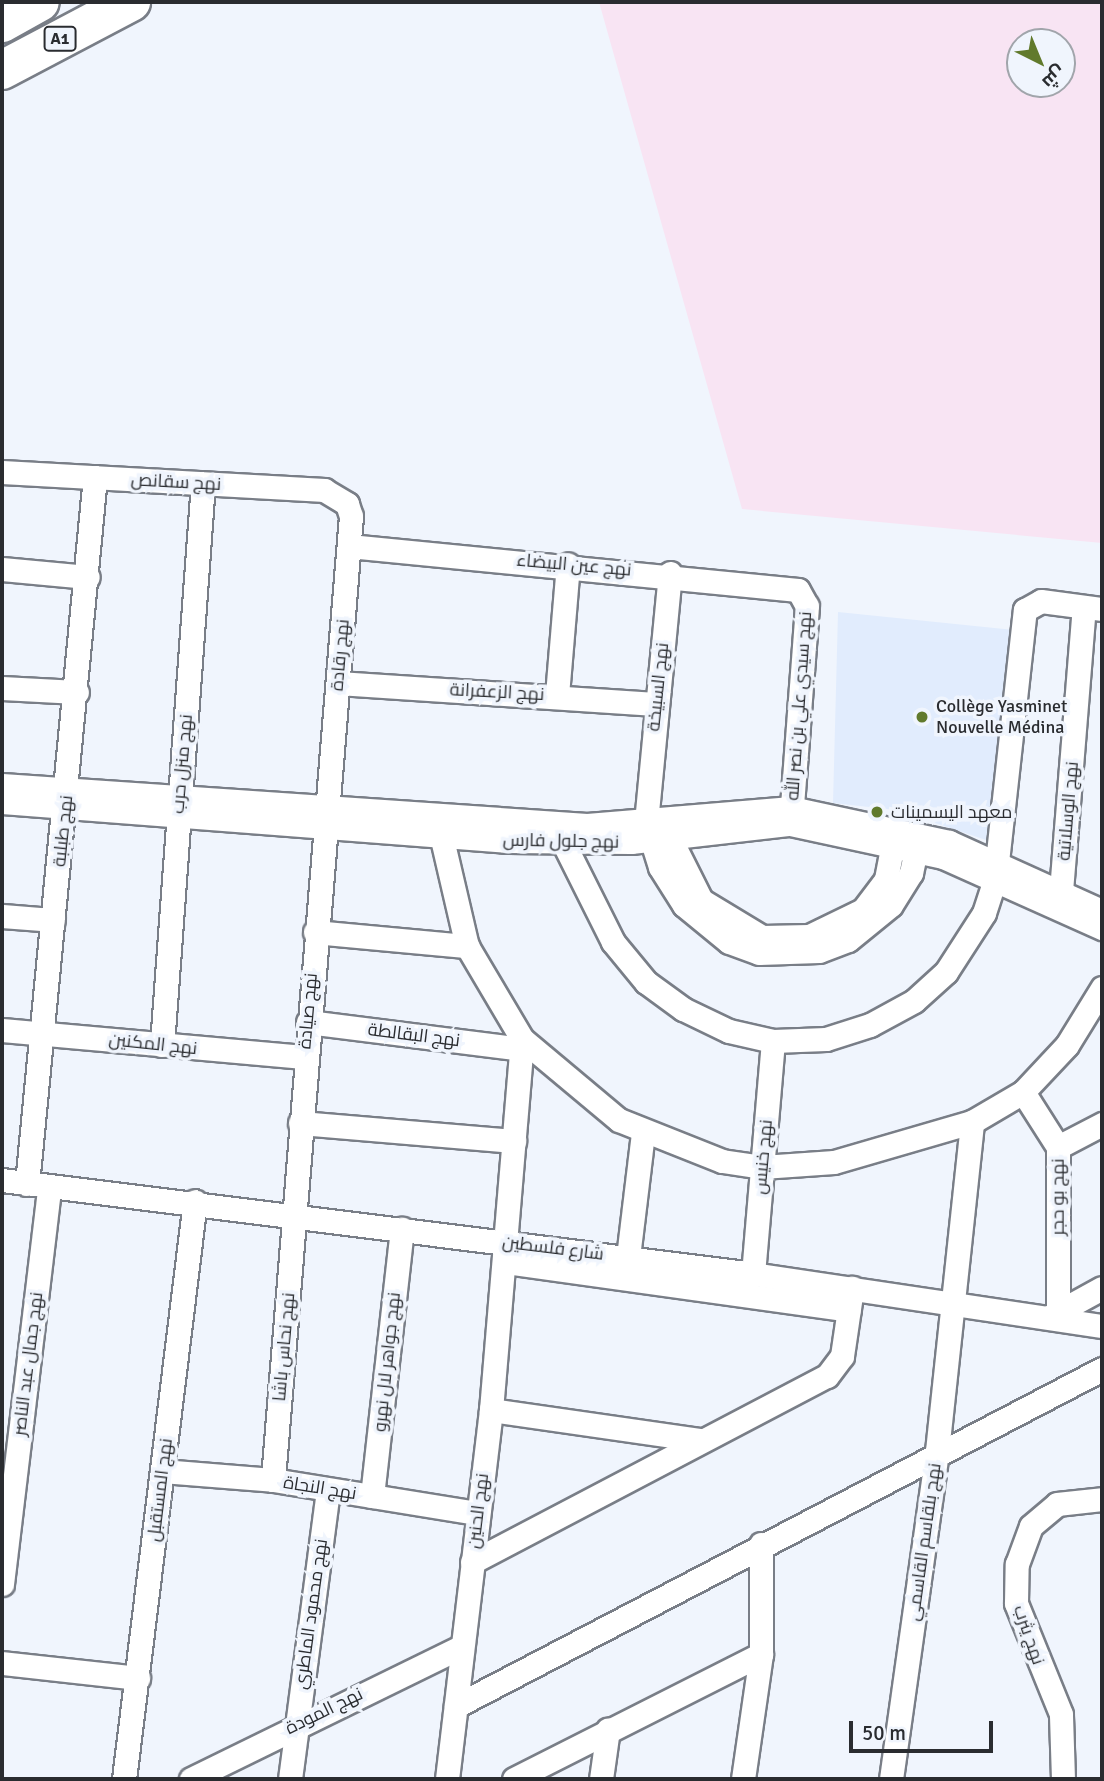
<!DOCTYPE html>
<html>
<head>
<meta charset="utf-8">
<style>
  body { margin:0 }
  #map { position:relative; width:1104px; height:1781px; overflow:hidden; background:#f0f5fd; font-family:Signika,Cairo,sans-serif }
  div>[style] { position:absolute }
  .industrial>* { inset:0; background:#f8e4f3 }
  .built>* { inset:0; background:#e1ecfd }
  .roads { filter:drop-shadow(2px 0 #797e87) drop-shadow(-2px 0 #797e87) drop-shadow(0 2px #797e87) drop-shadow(0 -2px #797e87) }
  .street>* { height:23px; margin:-11.5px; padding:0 11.5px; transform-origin:11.5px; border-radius:11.5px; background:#fff }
  .highway>* { height:38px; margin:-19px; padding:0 19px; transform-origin:19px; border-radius:19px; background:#fff }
  .dots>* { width:19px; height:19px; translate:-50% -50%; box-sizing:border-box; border:4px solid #f0f5fd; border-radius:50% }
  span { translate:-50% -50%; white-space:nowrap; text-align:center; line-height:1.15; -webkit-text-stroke:7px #f0f5fd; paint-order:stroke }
  .shield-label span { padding:2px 5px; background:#f0f5fd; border:2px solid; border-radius:5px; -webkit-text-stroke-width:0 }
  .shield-label { font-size:16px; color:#2a2c30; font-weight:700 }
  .street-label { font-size:18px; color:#2a2c30 }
  .poi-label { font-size:18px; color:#2a2c30 }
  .left { translate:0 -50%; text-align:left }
  .frame { position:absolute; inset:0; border:4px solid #2a2c30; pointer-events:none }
  .north { position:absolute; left:1006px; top:28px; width:70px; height:70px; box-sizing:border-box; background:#f0f5fd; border:2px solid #a1a5ab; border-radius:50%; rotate:137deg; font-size:19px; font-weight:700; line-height:28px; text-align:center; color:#2a2c30 }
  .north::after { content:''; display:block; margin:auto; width:24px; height:32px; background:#617a2c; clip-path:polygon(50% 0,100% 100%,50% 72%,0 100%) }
  .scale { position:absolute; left:849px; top:1721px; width:144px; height:32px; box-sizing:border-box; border:4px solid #2a2c30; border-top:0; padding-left:9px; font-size:21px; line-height:24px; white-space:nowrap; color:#2a2c30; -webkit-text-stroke:5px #f0f5fd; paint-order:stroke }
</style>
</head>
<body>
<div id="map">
  <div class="industrial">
    <div style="clip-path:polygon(evenodd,599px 2px,1102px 2px,1102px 543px,742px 509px,599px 2px,1020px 42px,1062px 42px,1062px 84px,1020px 84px,1020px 42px)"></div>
  </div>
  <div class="built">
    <div style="clip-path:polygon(838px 612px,1014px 630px,1001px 845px,896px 810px,833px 803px)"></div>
  </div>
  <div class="roads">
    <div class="street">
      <div style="left:2px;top:472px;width:323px;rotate:3.2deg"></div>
      <div style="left:324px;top:490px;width:27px;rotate:31deg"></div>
      <div style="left:347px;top:504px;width:13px;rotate:72deg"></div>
      <div style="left:351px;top:516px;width:967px;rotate:94.63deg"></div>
      <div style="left:349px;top:546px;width:451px;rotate:5.6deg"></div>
      <div style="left:798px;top:590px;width:18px;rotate:61deg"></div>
      <div style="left:807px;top:606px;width:216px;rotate:94.3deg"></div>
      <div style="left:2px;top:569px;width:86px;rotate:5.3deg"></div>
      <div style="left:670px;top:573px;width:250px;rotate:95.5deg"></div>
      <div style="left:646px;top:822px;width:47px;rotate:72.7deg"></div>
      <div style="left:660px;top:867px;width:45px;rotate:57.7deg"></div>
      <div style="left:684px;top:905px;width:58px;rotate:39.4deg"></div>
      <div style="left:729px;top:942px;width:32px;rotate:20deg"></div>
      <div style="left:759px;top:953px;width:60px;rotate:-1.9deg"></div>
      <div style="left:819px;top:951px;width:31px;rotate:-21deg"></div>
      <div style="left:848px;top:940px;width:55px;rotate:-39.1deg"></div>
      <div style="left:891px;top:905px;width:38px;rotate:-58deg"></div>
      <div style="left:911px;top:873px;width:25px;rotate:-78deg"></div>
      <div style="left:338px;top:683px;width:318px;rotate:3.8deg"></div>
      <div style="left:2px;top:688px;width:75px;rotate:3.1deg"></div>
      <div style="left:557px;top:695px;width:131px;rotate:-85.2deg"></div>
      <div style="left:2px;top:785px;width:586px;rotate:3.91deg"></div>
      <div style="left:587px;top:825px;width:205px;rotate:-4.8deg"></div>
      <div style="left:791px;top:808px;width:162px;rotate:12.1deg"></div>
      <div style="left:949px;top:842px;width:168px;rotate:24.3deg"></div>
      <div style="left:2px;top:802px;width:508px;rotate:4.41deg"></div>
      <div style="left:508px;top:841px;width:123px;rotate:0.5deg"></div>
      <div style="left:631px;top:842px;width:160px;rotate:-6.5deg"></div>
      <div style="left:790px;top:824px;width:157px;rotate:12.2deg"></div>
      <div style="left:943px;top:857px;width:174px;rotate:24.1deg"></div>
      <div style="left:663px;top:824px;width:85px;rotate:63.4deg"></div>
      <div style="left:701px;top:900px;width:71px;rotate:31.2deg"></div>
      <div style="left:762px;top:937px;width:47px;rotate:-1.2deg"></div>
      <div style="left:809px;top:936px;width:60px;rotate:-25.7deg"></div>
      <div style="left:863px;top:910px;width:39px;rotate:-53deg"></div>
      <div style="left:886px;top:879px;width:38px;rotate:-79deg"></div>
      <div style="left:439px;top:826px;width:123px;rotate:76.9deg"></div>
      <div style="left:467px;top:946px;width:108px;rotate:59.4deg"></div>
      <div style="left:522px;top:1039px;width:126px;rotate:39.9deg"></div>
      <div style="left:619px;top:1120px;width:111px;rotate:21.7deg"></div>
      <div style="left:722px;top:1161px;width:40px;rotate:8.5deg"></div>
      <div style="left:762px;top:1167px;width:72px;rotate:-4deg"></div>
      <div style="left:834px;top:1162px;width:144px;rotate:-16.2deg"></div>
      <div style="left:972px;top:1122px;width:59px;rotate:-30.5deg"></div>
      <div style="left:1023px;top:1092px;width:64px;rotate:-46.9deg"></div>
      <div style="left:1067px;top:1045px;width:67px;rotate:-58.4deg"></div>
      <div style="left:557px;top:830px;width:125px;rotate:63.4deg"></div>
      <div style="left:613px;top:942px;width:52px;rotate:50.5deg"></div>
      <div style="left:646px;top:982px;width:46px;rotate:36.1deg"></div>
      <div style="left:683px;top:1009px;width:51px;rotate:25.6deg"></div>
      <div style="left:729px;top:1031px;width:45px;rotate:12.8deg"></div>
      <div style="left:773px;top:1041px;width:53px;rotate:-2.2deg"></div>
      <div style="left:826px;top:1039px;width:46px;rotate:-17.7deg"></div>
      <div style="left:870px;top:1025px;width:50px;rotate:-28.6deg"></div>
      <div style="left:914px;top:1001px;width:43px;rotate:-42.2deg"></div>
      <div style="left:946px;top:972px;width:70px;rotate:-57.2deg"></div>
      <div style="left:984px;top:913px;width:35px;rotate:-72deg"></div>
      <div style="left:995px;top:880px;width:272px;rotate:-83.7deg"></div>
      <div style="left:1025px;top:610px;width:18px;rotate:-29deg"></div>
      <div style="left:1041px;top:601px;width:62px;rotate:7.5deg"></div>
      <div style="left:1061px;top:891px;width:285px;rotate:-85.4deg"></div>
      <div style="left:2px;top:916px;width:51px;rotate:4.5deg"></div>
      <div style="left:315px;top:932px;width:153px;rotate:5.3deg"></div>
      <div style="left:308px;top:1022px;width:215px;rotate:7.2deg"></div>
      <div style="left:2px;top:1030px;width:303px;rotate:5.1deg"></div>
      <div style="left:162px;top:1045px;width:563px;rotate:-85.83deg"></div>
      <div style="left:1023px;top:1092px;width:65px;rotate:57.5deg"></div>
      <div style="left:1058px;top:1147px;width:165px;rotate:90deg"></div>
      <div style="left:300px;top:1123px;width:215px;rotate:4.8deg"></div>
      <div style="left:1058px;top:1147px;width:50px;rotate:-27.6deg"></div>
      <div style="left:2px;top:1180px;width:757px;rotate:7.13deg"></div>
      <div style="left:753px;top:1274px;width:353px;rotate:8.5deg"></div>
      <div style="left:27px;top:1184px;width:710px;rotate:-84.51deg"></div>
      <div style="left:628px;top:1257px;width:125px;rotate:-83.1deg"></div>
      <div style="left:505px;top:1262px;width:347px;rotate:7.9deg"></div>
      <div style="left:753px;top:1274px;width:234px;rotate:-85.1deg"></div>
      <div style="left:1049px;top:1317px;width:60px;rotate:-28.7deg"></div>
      <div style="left:491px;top:1410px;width:211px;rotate:8.2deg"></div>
      <div style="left:162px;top:1471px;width:111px;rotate:4.6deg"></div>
      <div style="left:273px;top:1480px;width:207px;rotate:9.2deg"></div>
      <div style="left:372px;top:1496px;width:269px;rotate:-83.6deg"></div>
      <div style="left:472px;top:1562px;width:401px;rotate:-27.7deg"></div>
      <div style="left:827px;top:1376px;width:25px;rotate:-53deg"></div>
      <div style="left:842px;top:1356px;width:69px;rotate:-81.6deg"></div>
      <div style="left:2px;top:1584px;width:400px;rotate:-83.2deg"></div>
      <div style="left:2px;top:1663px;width:137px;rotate:6.3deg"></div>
      <div style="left:456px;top:1706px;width:729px;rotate:-27.55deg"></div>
      <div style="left:124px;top:1779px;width:582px;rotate:-83deg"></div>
      <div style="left:191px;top:1779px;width:300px;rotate:-26.1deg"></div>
      <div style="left:290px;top:1779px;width:290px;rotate:-82.5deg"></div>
      <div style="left:447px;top:1779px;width:372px;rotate:-83.2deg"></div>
      <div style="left:491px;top:1410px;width:372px;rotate:-85.2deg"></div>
      <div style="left:514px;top:1779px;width:277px;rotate:-26.8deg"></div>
      <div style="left:601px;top:1779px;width:50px;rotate:-82deg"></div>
      <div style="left:743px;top:1779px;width:126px;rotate:-81.8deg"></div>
      <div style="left:761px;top:1654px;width:110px;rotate:-90deg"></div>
      <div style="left:891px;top:1779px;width:331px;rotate:-82deg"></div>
      <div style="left:937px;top:1451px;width:331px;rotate:-83.9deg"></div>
      <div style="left:1063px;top:1779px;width:65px;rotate:-91.8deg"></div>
      <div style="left:1061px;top:1714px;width:120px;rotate:-112.1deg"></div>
      <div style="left:1016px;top:1603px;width:39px;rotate:-89deg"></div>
      <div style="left:1017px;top:1564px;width:40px;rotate:-69.8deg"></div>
      <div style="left:1031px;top:1526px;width:34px;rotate:-40deg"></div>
      <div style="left:1057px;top:1504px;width:45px;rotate:-6.3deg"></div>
    </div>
    <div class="highway">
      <div style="left:2px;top:23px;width:43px;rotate:-28.9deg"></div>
      <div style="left:2px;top:70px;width:146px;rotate:-27.8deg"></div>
    </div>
  </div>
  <div class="dots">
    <div style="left:922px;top:717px;background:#617a2c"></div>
    <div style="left:877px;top:812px;background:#617a2c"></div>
  </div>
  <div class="shield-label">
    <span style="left:60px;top:39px">A1</span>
  </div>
  <div class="street-label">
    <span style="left:176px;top:482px;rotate:3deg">نهج سقانص</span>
    <span style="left:574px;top:565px;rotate:5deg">نهج عين البيضاء</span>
    <span style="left:340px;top:655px;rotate:-85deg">نهج رقادة</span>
    <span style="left:658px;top:687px;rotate:-84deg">نهج السبيخة</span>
    <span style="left:497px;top:692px;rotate:3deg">نهج الزعفرانة</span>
    <span style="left:799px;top:706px;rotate:-86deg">نهج سيدي علي بن نصر الله</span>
    <span style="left:182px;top:764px;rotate:-85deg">نهج منزل حرب</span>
    <span style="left:1068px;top:811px;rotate:-85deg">نهج الوسلاتية</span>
    <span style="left:63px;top:831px;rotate:-84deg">نهج طبلبة</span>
    <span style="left:561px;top:841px;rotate:1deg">نهج جلول فارس</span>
    <span style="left:308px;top:1011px;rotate:-85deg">نهج صيادة</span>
    <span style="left:414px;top:1035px;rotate:7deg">نهج البقالطة</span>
    <span style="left:153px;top:1044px;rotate:6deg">نهج المكنين</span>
    <span style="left:763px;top:1157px;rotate:-85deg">نهج خنيس</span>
    <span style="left:1058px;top:1197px;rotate:-90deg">نهج بو حجر</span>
    <span style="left:553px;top:1248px;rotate:7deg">شارع فلسطين</span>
    <span style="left:284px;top:1347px;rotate:-85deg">نهج نحاس باشا</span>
    <span style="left:387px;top:1362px;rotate:-84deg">نهج جواهر لال نهرو</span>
    <span style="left:28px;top:1364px;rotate:-83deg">نهج جمال عبد الناصر</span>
    <span style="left:320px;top:1488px;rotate:9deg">نهج النجاة</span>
    <span style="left:160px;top:1490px;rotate:-83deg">نهج المستقبل</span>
    <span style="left:478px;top:1511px;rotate:-83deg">نهج الحنين</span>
    <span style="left:924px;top:1542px;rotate:-82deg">نهج بلقاسم القاسمي</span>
    <span style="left:311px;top:1614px;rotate:-82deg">نهج محمود الماطري</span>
    <span style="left:1029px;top:1635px;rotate:71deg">نهج يثرب</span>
    <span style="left:324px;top:1711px;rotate:-26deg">نهج المودة</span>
  </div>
  <div class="poi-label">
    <span class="left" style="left:936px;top:717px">Collège Yasminet<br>Nouvelle Médina</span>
    <span class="left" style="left:891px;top:812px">معهد اليسمينات</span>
  </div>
  <div class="frame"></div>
  <div class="north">ش</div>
  <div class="scale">50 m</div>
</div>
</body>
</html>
